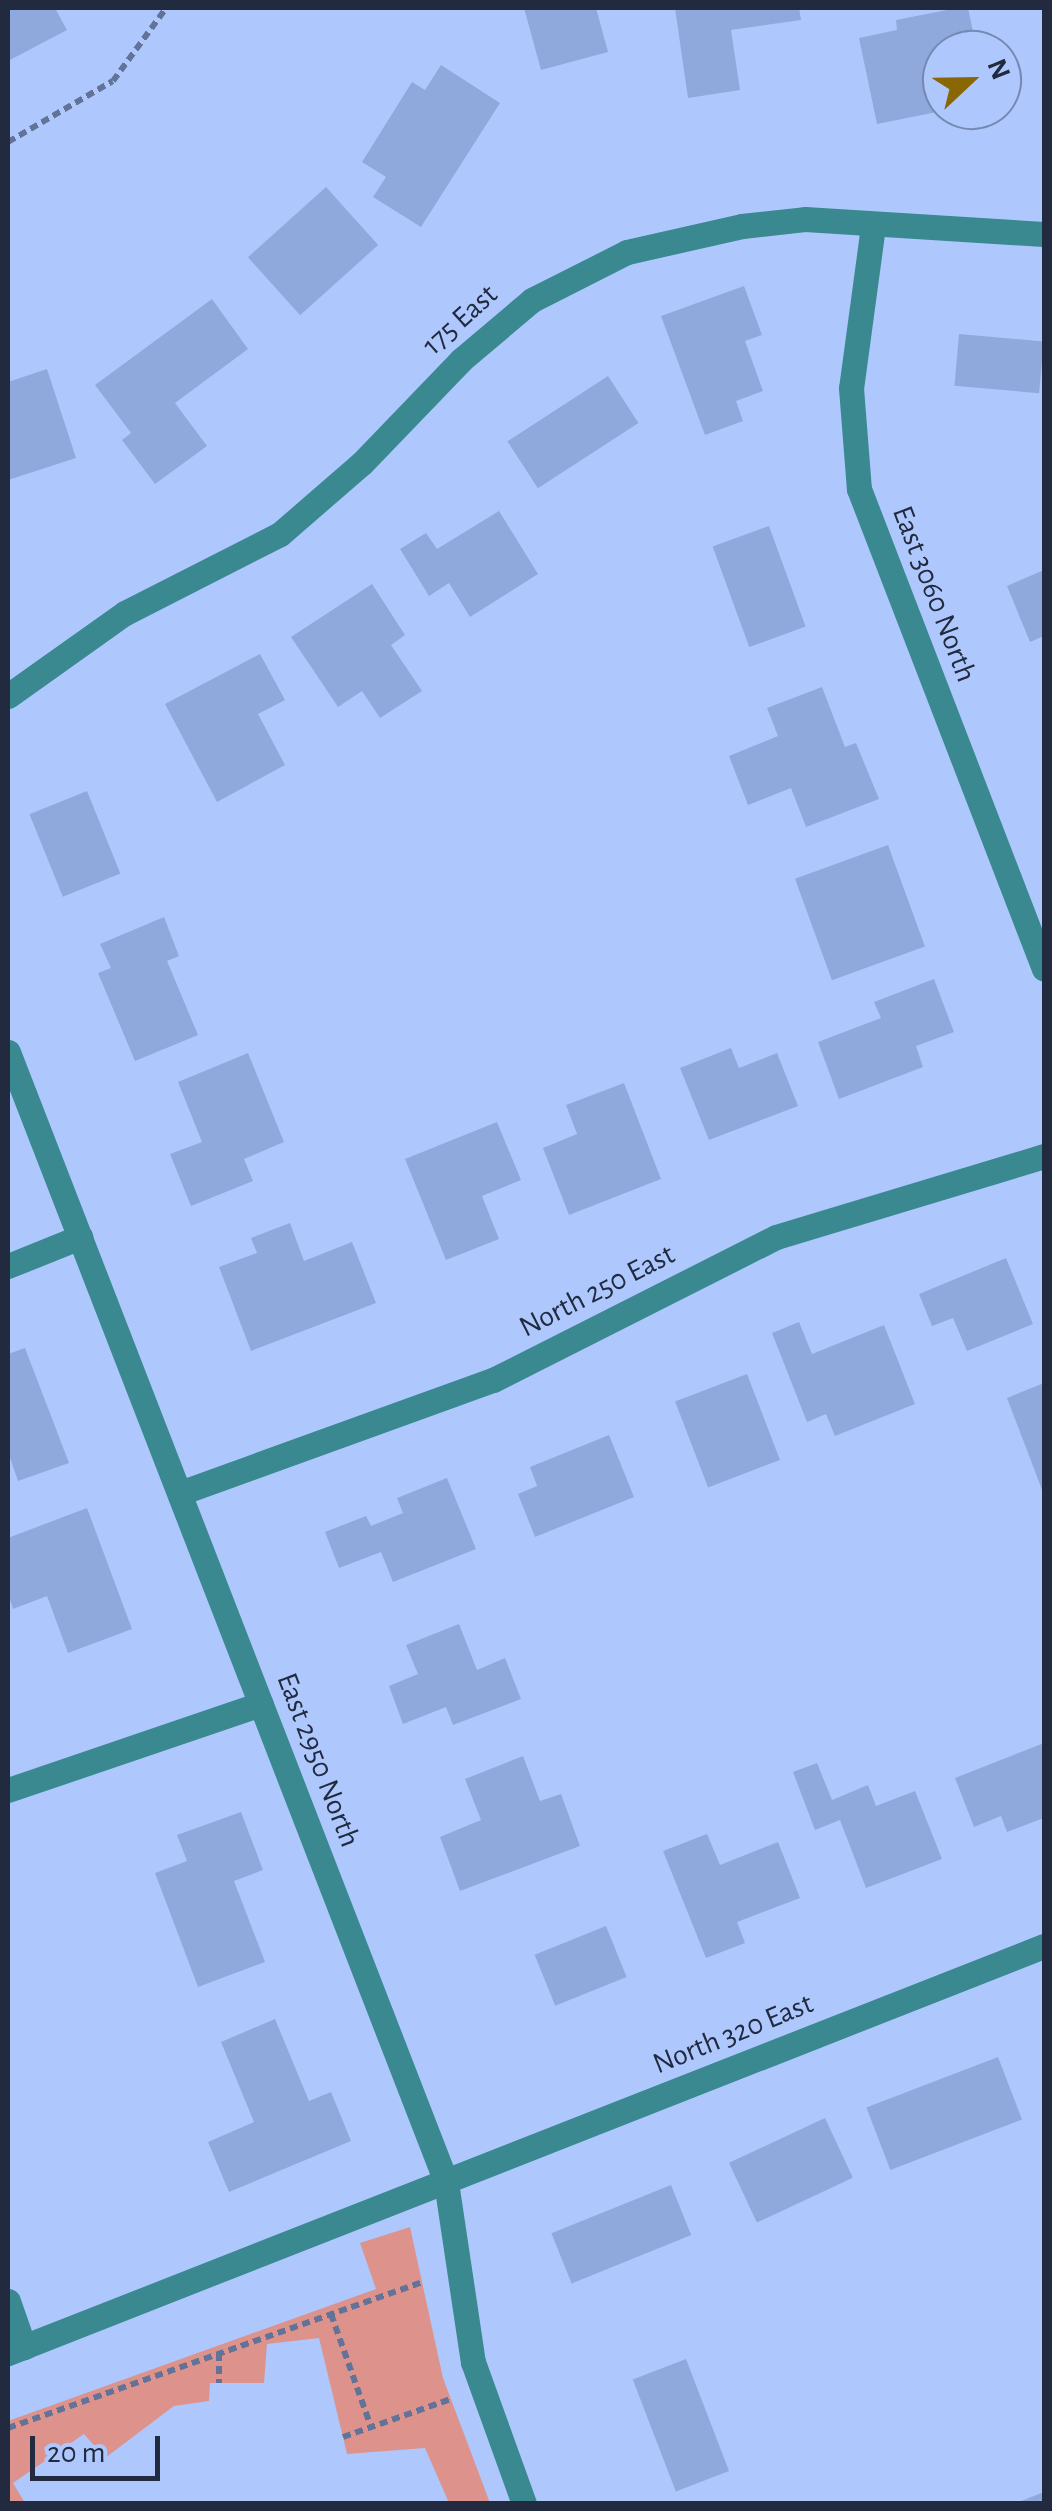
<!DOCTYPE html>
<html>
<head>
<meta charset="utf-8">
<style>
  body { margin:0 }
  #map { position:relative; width:1052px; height:2511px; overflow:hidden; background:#aec8fe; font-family:"Alegreya Sans",sans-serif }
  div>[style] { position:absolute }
  .green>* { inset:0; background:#de928c }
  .building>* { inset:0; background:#90a9dd; transform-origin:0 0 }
  .path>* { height:6px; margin-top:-3px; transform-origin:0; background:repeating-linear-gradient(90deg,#637398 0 8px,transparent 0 13px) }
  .minor>* { height:25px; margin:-12.5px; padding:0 12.5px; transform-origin:12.5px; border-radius:12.5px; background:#3a8991 }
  span { translate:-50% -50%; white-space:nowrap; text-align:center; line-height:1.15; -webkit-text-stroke:9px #aec8fe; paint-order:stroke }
  .street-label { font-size:30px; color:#212a3f }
  .frame { position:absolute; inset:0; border:10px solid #212a3f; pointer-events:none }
  .north { position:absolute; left:922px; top:30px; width:100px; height:100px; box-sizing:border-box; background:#aec8fe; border:2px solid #7689b2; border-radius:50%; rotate:68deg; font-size:28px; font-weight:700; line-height:40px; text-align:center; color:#212a3f }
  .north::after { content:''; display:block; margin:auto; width:35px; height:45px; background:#8a6705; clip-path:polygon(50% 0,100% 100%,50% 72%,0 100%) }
  .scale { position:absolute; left:30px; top:2436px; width:130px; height:45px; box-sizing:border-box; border:5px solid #212a3f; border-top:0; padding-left:12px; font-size:30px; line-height:35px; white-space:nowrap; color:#212a3f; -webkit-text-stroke:8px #aec8fe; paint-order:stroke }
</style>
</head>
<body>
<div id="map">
  <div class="green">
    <div style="clip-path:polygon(410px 2227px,443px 2378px,490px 2503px,449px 2503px,425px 2448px,347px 2454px,319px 2338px,267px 2344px,264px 2383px,210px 2383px,209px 2401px,174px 2406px,105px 2458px,84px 2434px,13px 2483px,25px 2503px,8px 2503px,8px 2421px,376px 2289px,360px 2243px)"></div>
  </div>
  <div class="building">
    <div style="clip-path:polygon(8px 8px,55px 8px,67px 30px,8px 61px)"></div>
    <div style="clip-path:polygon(524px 8px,596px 8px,608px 52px,541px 70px)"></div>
    <div style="clip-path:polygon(675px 8px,799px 8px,801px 20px,731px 30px,740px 90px,688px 98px)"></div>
    <div style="clip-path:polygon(957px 8px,968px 8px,977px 50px,942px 50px,942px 111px,877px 124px,859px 38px,897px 30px,896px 20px)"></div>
    <div style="clip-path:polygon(441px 65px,500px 103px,421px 227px,373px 197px,386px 177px,362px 162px,412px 82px,425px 90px)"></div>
    <div style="left:326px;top:187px;width:78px;height:105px;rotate:48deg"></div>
    <div style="clip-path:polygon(744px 286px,762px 335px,745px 341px,763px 391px,736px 401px,743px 421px,705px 435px,661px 316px)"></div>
    <div style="clip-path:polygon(212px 299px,248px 349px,175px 403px,207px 446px,155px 484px,122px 440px,131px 433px,95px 385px)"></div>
    <div style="left:959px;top:334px;width:85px;height:52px;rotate:5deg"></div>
    <div style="clip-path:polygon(47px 369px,76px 458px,8px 480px,8px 382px)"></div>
    <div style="left:608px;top:376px;width:56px;height:120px;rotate:57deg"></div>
    <div style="clip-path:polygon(499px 511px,538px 574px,470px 617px,449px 583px,429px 596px,400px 549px,426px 533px,437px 549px)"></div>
    <div style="left:769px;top:526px;width:107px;height:60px;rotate:70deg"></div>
    <div style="clip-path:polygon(1044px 570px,1044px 636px,1030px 642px,1007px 586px)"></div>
    <div style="clip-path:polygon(372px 584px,405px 635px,391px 645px,422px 691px,380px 718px,362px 691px,338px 707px,291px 637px)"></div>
    <div style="clip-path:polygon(260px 654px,285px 700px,258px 714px,285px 765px,217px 802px,165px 704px)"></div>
    <div style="clip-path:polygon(822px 687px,845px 747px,856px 743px,879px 799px,806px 827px,791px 788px,748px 805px,729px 756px,778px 736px,767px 708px)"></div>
    <div style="left:87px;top:791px;width:89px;height:62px;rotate:68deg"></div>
    <div style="left:888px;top:845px;width:108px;height:99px;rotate:70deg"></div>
    <div style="clip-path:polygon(164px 917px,179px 956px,167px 961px,198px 1035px,135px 1061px,98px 973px,111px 968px,100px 944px)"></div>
    <div style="clip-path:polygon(934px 979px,954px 1032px,916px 1046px,923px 1067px,839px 1099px,818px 1042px,881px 1018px,874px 1002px)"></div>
    <div style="clip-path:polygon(731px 1048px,739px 1068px,777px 1053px,798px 1106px,709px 1140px,680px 1068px)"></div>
    <div style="clip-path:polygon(248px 1053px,284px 1142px,244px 1159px,253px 1181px,191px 1206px,170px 1154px,202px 1142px,178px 1082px)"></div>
    <div style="clip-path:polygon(624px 1083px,661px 1179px,569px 1215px,543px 1148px,577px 1134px,566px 1105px)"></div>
    <div style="clip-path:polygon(497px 1122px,521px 1180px,482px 1196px,499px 1239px,446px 1260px,405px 1159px)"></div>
    <div style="clip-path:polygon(290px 1223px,304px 1261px,352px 1242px,376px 1303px,251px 1351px,219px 1267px,257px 1253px,251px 1238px)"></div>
    <div style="clip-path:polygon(1006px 1258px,1033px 1324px,967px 1351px,953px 1318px,932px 1326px,919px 1294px)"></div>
    <div style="clip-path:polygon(799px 1322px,812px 1354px,884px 1325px,915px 1404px,835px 1436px,826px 1414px,807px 1422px,772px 1333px)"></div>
    <div style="clip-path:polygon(25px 1348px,69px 1463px,18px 1481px,8px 1452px,8px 1354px)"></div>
    <div style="left:747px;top:1374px;width:92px;height:77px;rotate:69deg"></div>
    <div style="clip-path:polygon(1044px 1383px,1044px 1495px,1007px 1398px)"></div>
    <div style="clip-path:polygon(609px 1435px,634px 1497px,535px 1537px,518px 1494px,537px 1486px,530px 1467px)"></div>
    <div style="clip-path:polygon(447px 1478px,476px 1549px,393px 1582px,381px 1552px,339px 1568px,325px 1532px,366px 1516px,371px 1526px,403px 1513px,397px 1498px)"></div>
    <div style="clip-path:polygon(87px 1508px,132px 1629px,68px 1653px,47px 1596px,13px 1609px,8px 1593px,8px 1538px)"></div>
    <div style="clip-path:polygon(459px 1624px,477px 1670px,505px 1658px,521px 1699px,453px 1725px,446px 1707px,403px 1724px,389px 1686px,418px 1674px,406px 1645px)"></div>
    <div style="clip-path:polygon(1044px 1743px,1044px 1818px,1007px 1832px,1001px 1816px,974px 1827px,955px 1778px)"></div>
    <div style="clip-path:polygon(523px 1756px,540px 1801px,561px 1794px,580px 1846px,460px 1891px,440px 1837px,481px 1820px,465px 1779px)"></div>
    <div style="clip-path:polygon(817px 1763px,832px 1800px,868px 1785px,876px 1806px,915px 1791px,942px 1859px,866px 1888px,840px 1820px,815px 1830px,793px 1772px)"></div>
    <div style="clip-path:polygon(241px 1812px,263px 1870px,234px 1881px,265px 1962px,198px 1987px,155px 1873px,187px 1861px,177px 1835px)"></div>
    <div style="clip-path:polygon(707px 1834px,720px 1865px,778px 1842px,800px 1898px,737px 1922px,745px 1943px,706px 1958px,663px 1851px)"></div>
    <div style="left:606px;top:1926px;width:55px;height:77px;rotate:68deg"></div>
    <div style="clip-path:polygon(275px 2019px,309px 2101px,331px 2092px,351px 2141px,229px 2192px,208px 2142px,254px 2122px,221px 2042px)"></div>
    <div style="left:998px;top:2057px;width:67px;height:141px;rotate:69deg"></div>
    <div style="left:825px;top:2118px;width:66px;height:106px;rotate:65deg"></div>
    <div style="left:671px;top:2185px;width:54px;height:129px;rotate:68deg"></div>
    <div style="left:686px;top:2359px;width:120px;height:57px;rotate:69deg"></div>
    <div style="clip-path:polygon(1044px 2492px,1044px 2504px,1016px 2504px,1016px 2503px)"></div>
  </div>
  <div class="path">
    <div style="left:8px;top:142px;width:121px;rotate:-30.2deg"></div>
    <div style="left:113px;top:81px;width:90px;rotate:-54deg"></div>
    <div style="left:331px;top:2314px;width:120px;rotate:70.5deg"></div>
    <div style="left:219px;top:2353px;width:30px;rotate:90deg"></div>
    <div style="left:8px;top:2428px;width:439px;rotate:-19.4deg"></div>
    <div style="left:343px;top:2437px;width:114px;rotate:-19.4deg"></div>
  </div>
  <div class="minor">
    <div style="left:873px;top:226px;width:163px;rotate:97.7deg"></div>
    <div style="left:851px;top:388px;width:101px;rotate:85.5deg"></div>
    <div style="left:859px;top:489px;width:514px;rotate:68.92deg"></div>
    <div style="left:8px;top:696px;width:143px;rotate:-35.4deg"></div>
    <div style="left:125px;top:613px;width:174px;rotate:-27deg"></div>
    <div style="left:280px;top:534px;width:108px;rotate:-40.9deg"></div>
    <div style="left:362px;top:463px;width:143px;rotate:-46.1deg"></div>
    <div style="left:461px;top:360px;width:93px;rotate:-40.2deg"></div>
    <div style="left:532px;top:300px;width:106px;rotate:-26.8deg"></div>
    <div style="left:627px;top:252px;width:118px;rotate:-12.7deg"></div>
    <div style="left:742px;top:226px;width:63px;rotate:-6.3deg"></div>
    <div style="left:805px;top:219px;width:239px;rotate:3.6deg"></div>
    <div style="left:8px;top:1052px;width:1212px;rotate:68.81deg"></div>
    <div style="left:446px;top:2182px;width:182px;rotate:81.5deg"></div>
    <div style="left:473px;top:2362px;width:151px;rotate:70.2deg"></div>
    <div style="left:8px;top:1266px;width:78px;rotate:-21.9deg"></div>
    <div style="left:180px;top:1493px;width:333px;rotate:-19.9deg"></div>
    <div style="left:493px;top:1380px;width:317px;rotate:-26.8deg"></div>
    <div style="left:776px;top:1237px;width:280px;rotate:-16.8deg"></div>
    <div style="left:8px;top:1790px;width:267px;rotate:-18.8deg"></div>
    <div style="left:8px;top:2301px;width:49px;rotate:70.8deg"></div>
    <div style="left:8px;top:2353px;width:1113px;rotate:-21.45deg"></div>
  </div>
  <div class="street-label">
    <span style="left:460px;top:320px;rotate:-42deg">175 East</span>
    <span style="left:934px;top:594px;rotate:69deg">East 3060 North</span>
    <span style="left:597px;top:1291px;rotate:-27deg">North 250 East</span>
    <span style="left:318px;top:1760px;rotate:69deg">East 2950 North</span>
    <span style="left:733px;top:2034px;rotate:-22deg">North 320 East</span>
  </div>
  <div class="frame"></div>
  <div class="north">N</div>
  <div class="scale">20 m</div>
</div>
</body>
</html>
